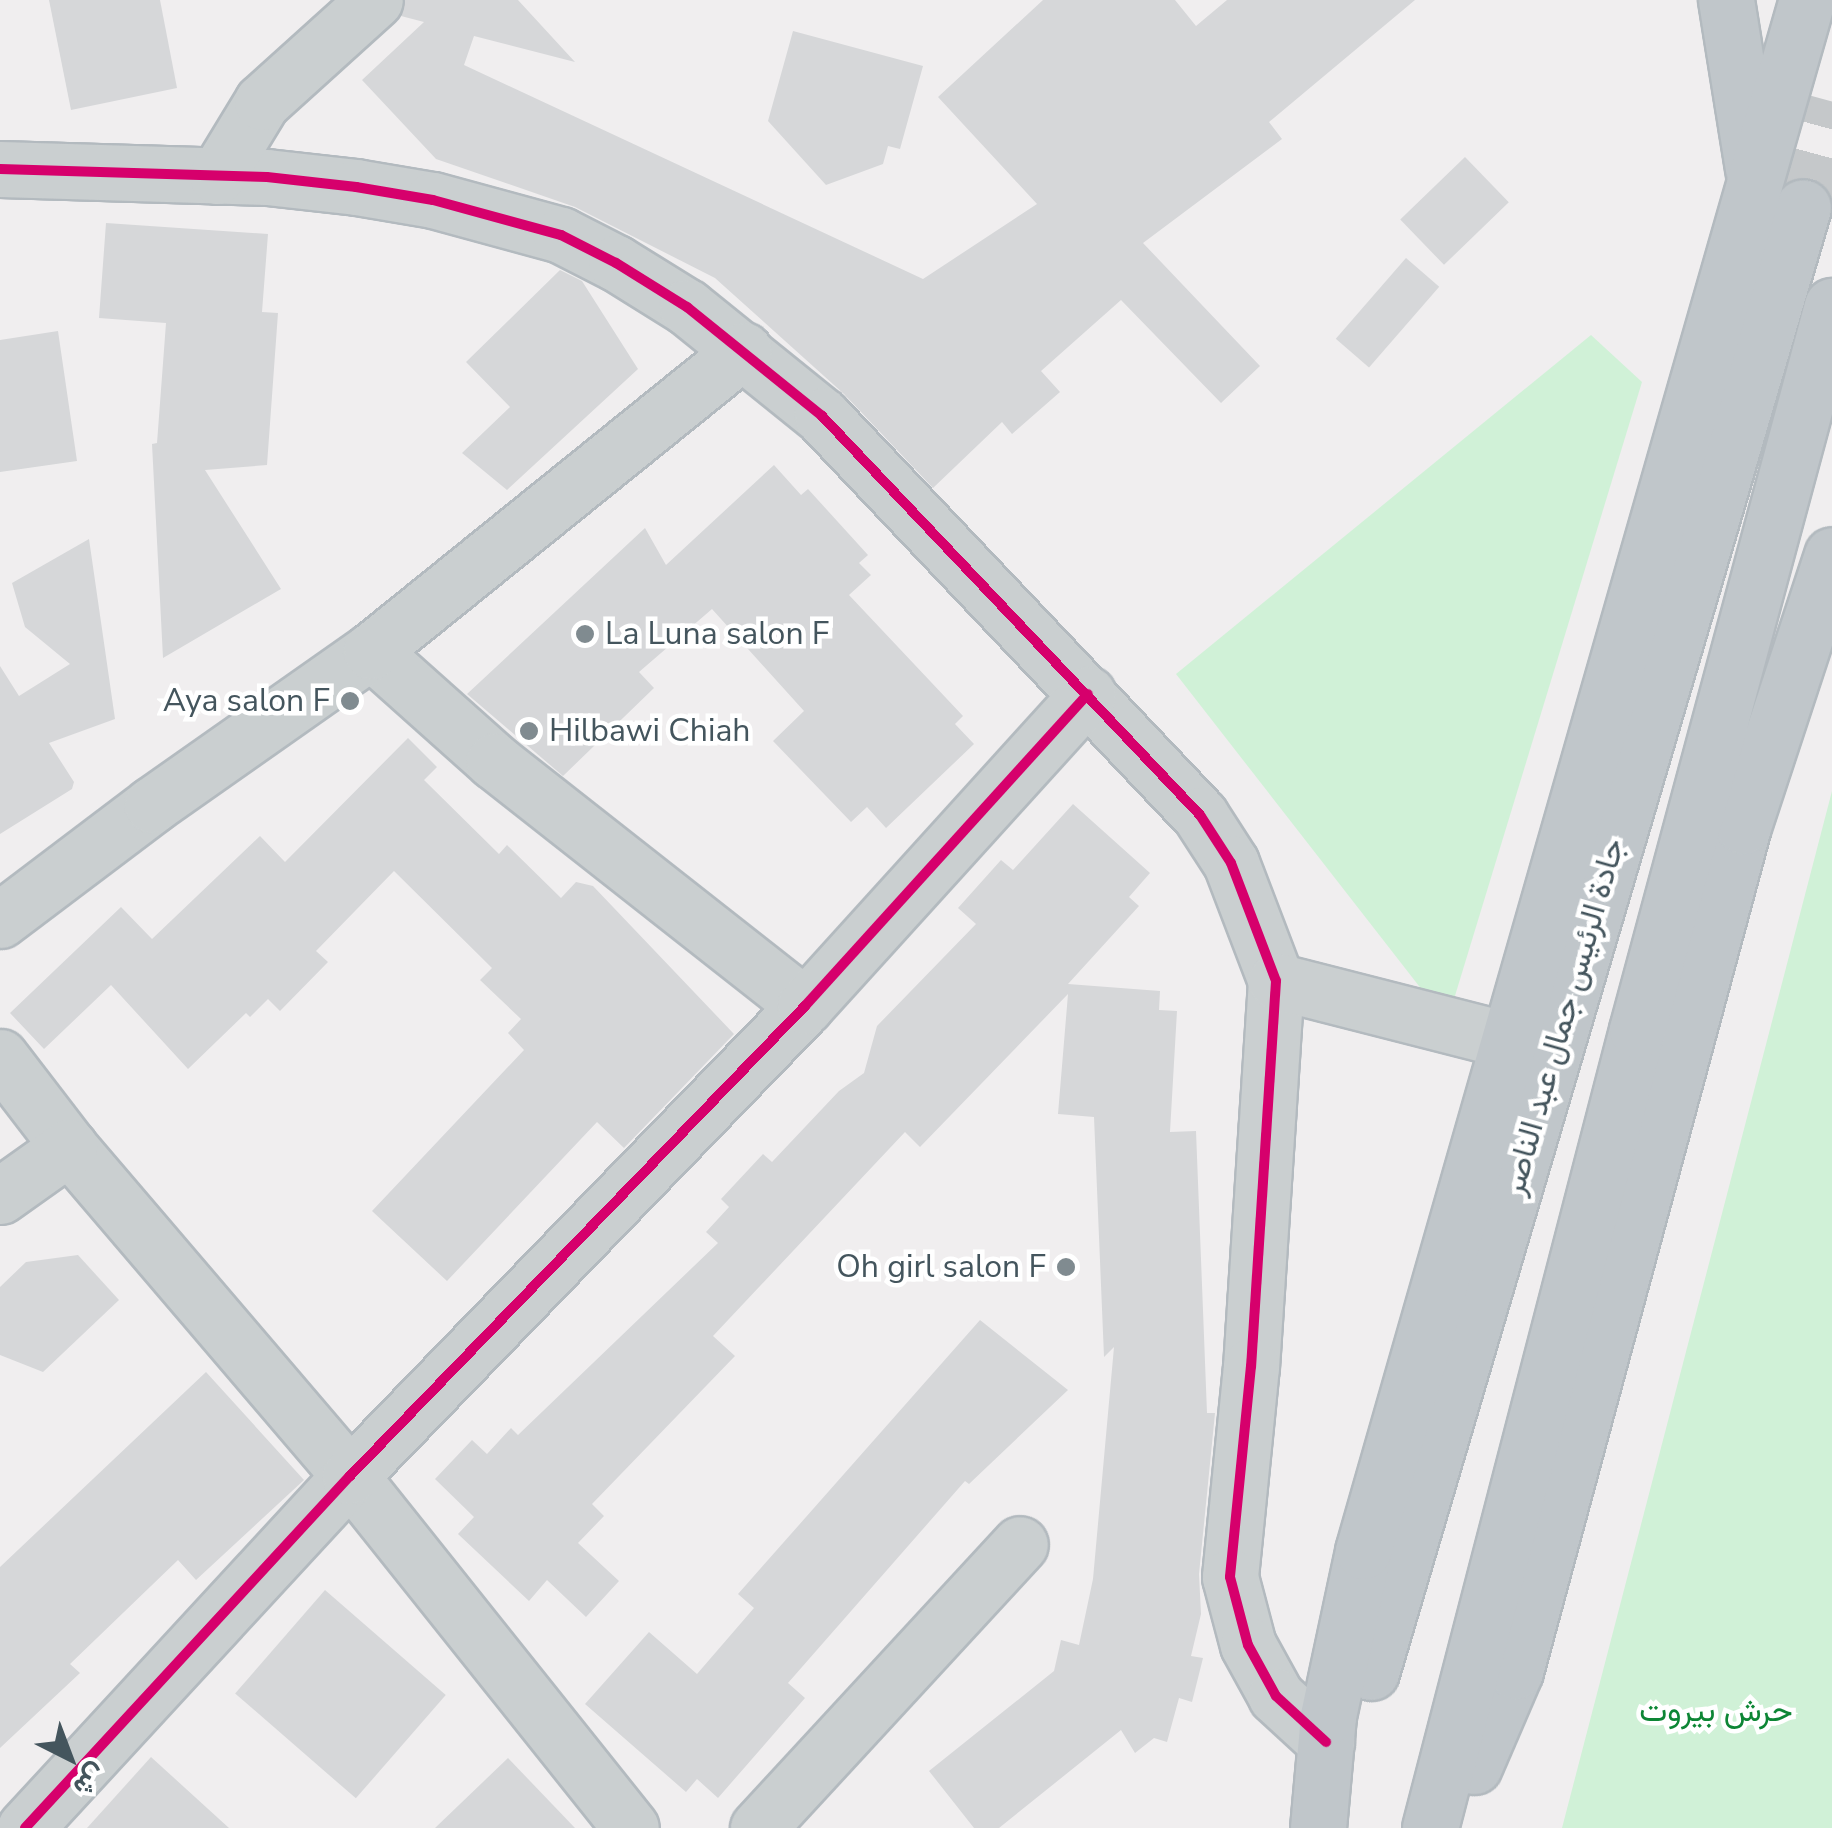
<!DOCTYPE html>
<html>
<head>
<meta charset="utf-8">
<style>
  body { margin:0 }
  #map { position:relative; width:1832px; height:1828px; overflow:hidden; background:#f0eeef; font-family:"Nunito Sans",Vazirmatn,sans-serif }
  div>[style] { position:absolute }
  .green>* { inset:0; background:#d0f1d7 }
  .building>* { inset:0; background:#d6d7d9; transform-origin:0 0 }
  .trunk-tunnel>* { height:55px; margin-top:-27.5px; transform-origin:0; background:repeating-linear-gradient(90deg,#c5c8ca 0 55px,transparent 0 83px) }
  .roads { filter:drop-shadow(2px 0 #b3babf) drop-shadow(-2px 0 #b3babf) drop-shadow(0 2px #b3babf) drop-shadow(0 -2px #b3babf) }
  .minor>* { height:55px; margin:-27.5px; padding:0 27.5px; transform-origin:27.5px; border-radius:27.5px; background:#cacfd0 }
  .trunk>* { height:55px; margin:-27.5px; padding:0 27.5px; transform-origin:27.5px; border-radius:27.5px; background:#c0c6ca }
  .cycleway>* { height:10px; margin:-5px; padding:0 5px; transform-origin:5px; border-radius:5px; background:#d6006c }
  .dots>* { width:28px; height:28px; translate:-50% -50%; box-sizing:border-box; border:5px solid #fff; border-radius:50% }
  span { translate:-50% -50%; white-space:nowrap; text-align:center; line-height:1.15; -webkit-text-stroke:9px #fff; paint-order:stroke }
  .poi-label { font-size:32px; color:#44555d }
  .left { translate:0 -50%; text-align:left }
  .right { translate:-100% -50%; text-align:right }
  .street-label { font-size:32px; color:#44555d }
  .park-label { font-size:32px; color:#0d8635 }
  .north { position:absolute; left:20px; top:1708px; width:100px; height:100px; -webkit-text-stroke:8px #fff; paint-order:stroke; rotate:138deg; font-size:28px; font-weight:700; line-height:40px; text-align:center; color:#44555d }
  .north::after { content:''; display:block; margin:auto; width:35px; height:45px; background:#44555d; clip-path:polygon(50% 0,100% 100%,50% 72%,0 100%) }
</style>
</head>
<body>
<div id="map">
  <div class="green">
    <div style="clip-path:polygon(1591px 335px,1642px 382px,1447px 1022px,1176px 674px)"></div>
    <div style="clip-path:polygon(1832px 791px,1832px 1828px,1562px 1828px)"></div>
  </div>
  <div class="building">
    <div style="clip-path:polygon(49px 0,160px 0,177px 88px,71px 110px)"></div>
    <div style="clip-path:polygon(405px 0,518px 0,575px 62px,474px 36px,464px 65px,923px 279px,1037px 204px,938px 97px,1043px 0,1175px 0,1196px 26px,1227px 0,1415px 0,1269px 122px,1282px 139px,1143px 243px,1260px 366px,1221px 403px,1121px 300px,1041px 371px,1060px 392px,1012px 434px,1002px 422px,933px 488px,844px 394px,715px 278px,575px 207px,436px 159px,362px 80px,424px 22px,401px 16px)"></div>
    <div style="clip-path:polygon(793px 31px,923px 66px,900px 149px,888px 146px,883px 164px,826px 185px,768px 121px)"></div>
    <div style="left:1465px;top:157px;width:63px;height:90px;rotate:46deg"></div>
    <div style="clip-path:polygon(106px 223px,268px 234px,262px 312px,278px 313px,267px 465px,205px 470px,281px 589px,163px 658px,152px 444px,157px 443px,166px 323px,99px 318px)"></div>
    <div style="left:1406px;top:258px;width:44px;height:107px;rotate:41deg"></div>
    <div style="clip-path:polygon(560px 270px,582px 281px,638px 369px,507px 490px,462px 453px,510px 407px,466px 362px)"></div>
    <div style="clip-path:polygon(58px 331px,77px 461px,0 472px,0 340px)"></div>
    <div style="clip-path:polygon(774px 465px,801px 495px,808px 489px,868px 555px,859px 563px,871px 575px,849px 595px,963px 716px,955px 724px,974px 744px,886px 828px,867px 807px,851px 822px,773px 741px,804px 711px,712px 609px,639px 672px,654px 688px,563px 776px,467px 694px,645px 528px,666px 565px)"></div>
    <div style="clip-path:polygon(89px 539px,115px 719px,49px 743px,74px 782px,72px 789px,0 834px,0 666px,19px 696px,70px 664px,25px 627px,12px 583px)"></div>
    <div style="clip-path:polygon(408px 738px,437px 767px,424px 780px,499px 854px,507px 845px,561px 898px,576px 882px,593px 886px,734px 1034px,624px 1148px,597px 1122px,447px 1281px,372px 1211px,524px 1050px,508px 1033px,521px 1019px,480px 980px,492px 968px,394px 871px,316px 951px,328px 962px,280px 1011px,268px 999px,250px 1017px,246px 1013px,188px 1069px,111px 985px,44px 1049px,10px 1013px,121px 907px,152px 939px,260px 836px,285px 862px)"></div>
    <div style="clip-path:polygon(1073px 804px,1150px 873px,1129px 897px,1139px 906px,1068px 984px,1160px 991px,1159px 1010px,1177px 1011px,1170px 1132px,1196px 1131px,1207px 1413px,1215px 1413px,1199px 1574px,1201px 1614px,1191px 1656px,1203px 1658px,1192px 1702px,1179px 1698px,1167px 1742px,1154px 1738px,1135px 1753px,1121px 1730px,999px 1828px,974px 1828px,929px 1771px,1054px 1671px,1061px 1640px,1079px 1645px,1093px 1579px,1114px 1347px,1104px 1357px,1094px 1117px,1058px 1114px,1068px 994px,920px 1147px,905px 1132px,713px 1336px,735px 1356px,592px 1504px,604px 1516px,578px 1543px,619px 1581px,586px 1617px,547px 1580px,529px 1601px,458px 1534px,474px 1517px,435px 1479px,472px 1440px,487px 1454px,511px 1428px,518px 1435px,718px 1243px,706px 1232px,729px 1207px,721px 1199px,763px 1154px,772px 1162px,839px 1091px,864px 1073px,877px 1026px,976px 924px,958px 908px,1001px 860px,1013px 870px)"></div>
    <div style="clip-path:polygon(78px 1255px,119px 1300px,43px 1372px,0 1355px,0 1287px,26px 1262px)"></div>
    <div style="clip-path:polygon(980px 1320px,1068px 1390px,969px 1484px,965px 1481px,788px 1683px,805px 1698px,718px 1798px,697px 1779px,686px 1792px,585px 1704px,649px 1632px,697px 1674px,754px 1608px,738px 1594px)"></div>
    <div style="clip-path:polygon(206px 1372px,304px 1480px,196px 1580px,178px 1560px,70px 1664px,80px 1673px,0 1748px,0 1567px)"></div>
    <div style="left:325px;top:1590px;width:160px;height:137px;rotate:41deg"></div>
    <div style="clip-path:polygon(151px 1757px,229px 1828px,87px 1828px)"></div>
    <div style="clip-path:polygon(508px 1758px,575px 1828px,435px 1828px)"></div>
  </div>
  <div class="trunk-tunnel">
    <div style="left:1803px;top:207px;width:110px;rotate:-74.7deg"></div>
  </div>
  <div class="roads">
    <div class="minor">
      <div style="left:0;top:169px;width:267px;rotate:1.7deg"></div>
      <div style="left:267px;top:177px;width:90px;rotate:6.4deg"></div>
      <div style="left:356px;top:187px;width:78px;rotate:9.6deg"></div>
      <div style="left:433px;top:200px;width:133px;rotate:15.3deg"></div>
      <div style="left:561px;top:235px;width:62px;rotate:27deg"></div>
      <div style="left:616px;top:263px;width:84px;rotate:31.8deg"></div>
      <div style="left:687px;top:307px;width:174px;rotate:38.9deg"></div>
      <div style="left:822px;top:416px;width:550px;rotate:46.55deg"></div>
      <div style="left:1200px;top:815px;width:57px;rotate:57.1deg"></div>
      <div style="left:1231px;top:863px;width:126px;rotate:69.1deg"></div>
      <div style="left:1276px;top:981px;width:386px;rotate:93.7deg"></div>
      <div style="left:1251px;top:1366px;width:212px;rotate:95.7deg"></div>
      <div style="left:1230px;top:1577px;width:70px;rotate:75.2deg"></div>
      <div style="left:1248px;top:1645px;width:58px;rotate:61.2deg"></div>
      <div style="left:1276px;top:1696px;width:68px;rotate:42.6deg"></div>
      <div style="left:217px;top:176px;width:87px;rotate:-58.7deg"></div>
      <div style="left:262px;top:102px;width:152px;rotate:-42.1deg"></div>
      <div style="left:371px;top:651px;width:165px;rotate:41.8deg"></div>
      <div style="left:494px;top:761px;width:396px;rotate:38.2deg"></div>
      <div style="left:0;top:920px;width:191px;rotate:-37.1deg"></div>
      <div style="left:152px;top:805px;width:268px;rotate:-35.1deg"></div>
      <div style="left:371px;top:651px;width:479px;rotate:-38.9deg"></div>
      <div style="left:1276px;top:981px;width:244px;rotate:14.3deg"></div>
      <div style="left:0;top:1057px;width:113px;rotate:52.5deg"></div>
      <div style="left:69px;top:1147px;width:433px;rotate:49.5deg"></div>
      <div style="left:350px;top:1476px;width:450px;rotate:51.4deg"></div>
      <div style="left:0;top:1196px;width:85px;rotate:-35.4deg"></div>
      <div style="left:25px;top:1828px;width:479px;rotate:-47.3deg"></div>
      <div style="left:350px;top:1476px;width:654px;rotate:-45.93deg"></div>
      <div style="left:805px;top:1006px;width:421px;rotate:-47.8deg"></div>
      <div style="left:758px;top:1828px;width:386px;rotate:-47.3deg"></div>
    </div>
    <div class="trunk">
      <div style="left:1726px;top:0;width:171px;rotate:80.9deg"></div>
      <div style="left:1371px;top:1672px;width:1527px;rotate:-73.57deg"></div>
      <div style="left:1474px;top:1766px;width:103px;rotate:-66.7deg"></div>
      <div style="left:1515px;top:1671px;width:875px;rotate:-74.9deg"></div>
      <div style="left:1743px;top:826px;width:285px;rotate:-71.8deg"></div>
      <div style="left:1318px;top:1828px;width:112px;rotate:-84.9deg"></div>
      <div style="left:1328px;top:1716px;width:169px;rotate:-78deg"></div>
      <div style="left:1363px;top:1551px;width:1613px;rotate:-74.03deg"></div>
      <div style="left:1430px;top:1828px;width:824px;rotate:-75.46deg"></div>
      <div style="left:1637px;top:1030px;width:750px;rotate:-74.93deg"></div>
    </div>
  </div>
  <div class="cycleway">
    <div style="left:0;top:169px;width:267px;rotate:1.7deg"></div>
    <div style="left:267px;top:177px;width:90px;rotate:6.4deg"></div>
    <div style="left:356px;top:187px;width:78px;rotate:9.6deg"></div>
    <div style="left:433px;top:200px;width:133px;rotate:15.3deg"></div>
    <div style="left:561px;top:235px;width:62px;rotate:27deg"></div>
    <div style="left:616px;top:263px;width:84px;rotate:31.8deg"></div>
    <div style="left:687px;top:307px;width:174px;rotate:38.9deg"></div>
    <div style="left:822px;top:416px;width:550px;rotate:46.55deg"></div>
    <div style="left:1200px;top:815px;width:57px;rotate:57.1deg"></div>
    <div style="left:1231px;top:863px;width:126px;rotate:69.1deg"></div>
    <div style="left:1276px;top:981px;width:386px;rotate:93.7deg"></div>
    <div style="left:1251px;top:1366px;width:212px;rotate:95.7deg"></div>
    <div style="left:1230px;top:1577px;width:70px;rotate:75.2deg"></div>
    <div style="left:1248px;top:1645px;width:58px;rotate:61.2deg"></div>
    <div style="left:1276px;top:1696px;width:68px;rotate:42.6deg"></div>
    <div style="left:25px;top:1828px;width:479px;rotate:-47.3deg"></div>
    <div style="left:350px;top:1476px;width:654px;rotate:-45.93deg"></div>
    <div style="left:805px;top:1006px;width:421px;rotate:-47.8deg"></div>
  </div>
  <div class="dots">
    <div style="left:585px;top:634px;background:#808b90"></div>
    <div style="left:350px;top:701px;background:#808b90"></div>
    <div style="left:529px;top:731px;background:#808b90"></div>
    <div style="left:1066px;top:1267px;background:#808b90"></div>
  </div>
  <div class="poi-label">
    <span class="left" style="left:605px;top:634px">La Luna salon F</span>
    <span class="right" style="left:330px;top:701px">Aya salon F</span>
    <span class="left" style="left:549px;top:731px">Hilbawi Chiah</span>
    <span class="right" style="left:1046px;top:1267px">Oh girl salon F</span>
  </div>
  <div class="street-label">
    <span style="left:1564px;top:1017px;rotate:-74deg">جادة الرئيس جمال عبد الناصر</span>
  </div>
  <div class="park-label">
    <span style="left:1716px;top:1711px">حرش بيروت</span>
  </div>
  <div class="north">ش</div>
</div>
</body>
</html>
